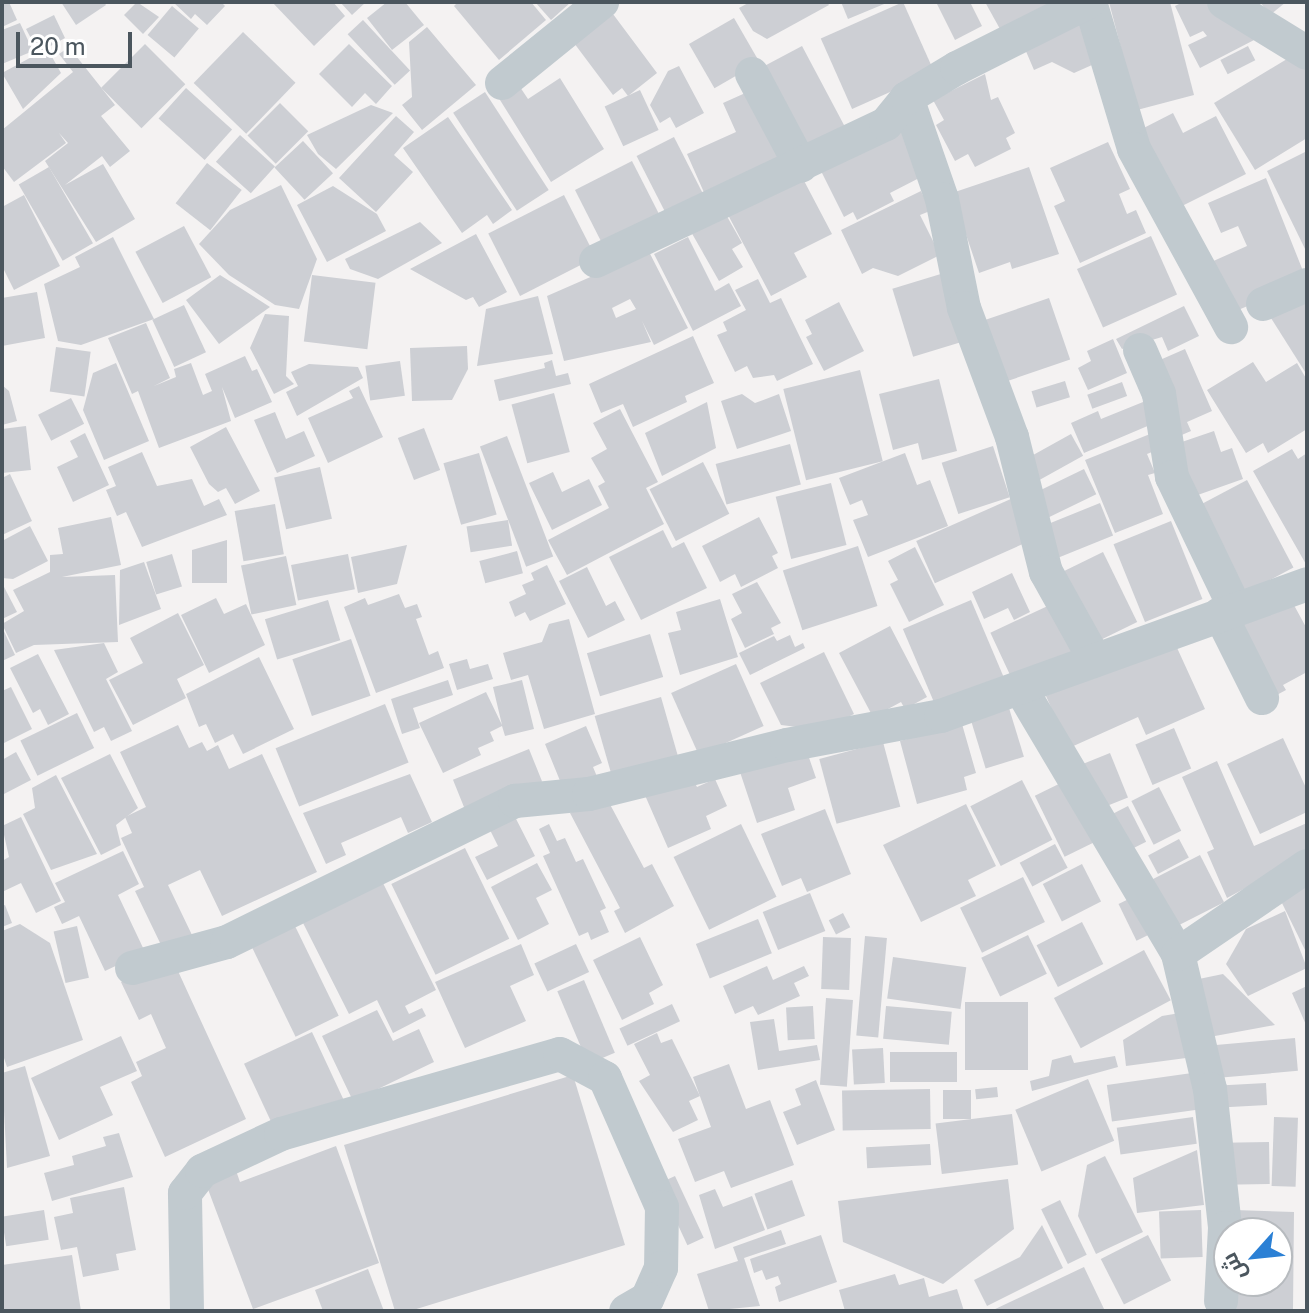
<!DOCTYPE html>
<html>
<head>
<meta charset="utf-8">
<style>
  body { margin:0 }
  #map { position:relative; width:1309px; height:1313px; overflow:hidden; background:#f4f2f2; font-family:"Public Sans",Cairo,sans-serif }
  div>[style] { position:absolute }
  .building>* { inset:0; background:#cdcfd4; transform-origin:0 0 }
  .street>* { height:34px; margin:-17px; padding:0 17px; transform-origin:17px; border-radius:17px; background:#c1cacf }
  span { translate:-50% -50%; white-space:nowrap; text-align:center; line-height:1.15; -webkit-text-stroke:8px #fff; paint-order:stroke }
  .frame { position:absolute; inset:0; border:4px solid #4b565e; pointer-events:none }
  .north { position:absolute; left:1213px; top:1217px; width:80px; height:80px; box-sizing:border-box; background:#fff; border:2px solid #b7bbbf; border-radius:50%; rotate:243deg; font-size:22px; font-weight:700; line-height:32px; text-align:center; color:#4b565e }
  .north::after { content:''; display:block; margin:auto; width:28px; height:36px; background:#2b80d5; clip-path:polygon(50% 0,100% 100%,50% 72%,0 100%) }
  .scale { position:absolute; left:16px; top:32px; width:116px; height:36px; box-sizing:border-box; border:4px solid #4b565e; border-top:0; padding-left:10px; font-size:24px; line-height:28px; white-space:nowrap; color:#4b565e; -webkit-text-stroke:6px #fff; paint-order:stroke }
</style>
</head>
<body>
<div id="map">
  <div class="building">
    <div style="clip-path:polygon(2px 2px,9px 2px,17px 20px,2px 27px)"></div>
    <div style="clip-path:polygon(61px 2px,104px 2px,106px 5px,76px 25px)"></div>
    <div style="clip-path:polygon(137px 2px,159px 17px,143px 34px,124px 15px)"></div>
    <div style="clip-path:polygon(173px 2px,221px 2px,225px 6px,207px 25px,195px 14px,191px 19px)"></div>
    <div style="clip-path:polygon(272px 2px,333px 2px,345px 16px,314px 46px)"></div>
    <div style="clip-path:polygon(340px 2px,366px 2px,352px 15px)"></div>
    <div style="clip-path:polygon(387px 2px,405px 2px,424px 25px,392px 50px,367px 18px)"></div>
    <div style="clip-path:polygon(458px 2px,531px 2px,546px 20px,499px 60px,454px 6px)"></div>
    <div style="clip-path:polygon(535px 2px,571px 2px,551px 20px)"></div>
    <div style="clip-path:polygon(750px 2px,827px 2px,829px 5px,767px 39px,753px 31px,739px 8px)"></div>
    <div style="clip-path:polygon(841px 2px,889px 2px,848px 19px)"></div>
    <div style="left:903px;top:2px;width:77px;height:90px;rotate:66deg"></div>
    <div style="clip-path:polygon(936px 2px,970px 2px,982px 26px,955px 40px)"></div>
    <div style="clip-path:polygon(985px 2px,1053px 2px,1000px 29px)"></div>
    <div style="clip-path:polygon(1109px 2px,1170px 2px,1194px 95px,1137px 110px)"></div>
    <div style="clip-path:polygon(1183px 2px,1207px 2px,1256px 39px,1200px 68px,1188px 45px,1207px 36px,1203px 31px,1190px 37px,1175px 6px)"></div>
    <div style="clip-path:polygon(1260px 2px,1286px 2px,1270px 15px)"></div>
    <div style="left:172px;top:6px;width:35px;height:38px;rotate:40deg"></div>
    <div style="clip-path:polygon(607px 6px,657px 73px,628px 96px,622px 88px,613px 95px,568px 35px)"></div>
    <div style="clip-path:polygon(54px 15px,65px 38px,47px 48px,61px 73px,23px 109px,2px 73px,39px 53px,26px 29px)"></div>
    <div style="clip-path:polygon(1080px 16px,1101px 61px,1074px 73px,1052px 62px,1034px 70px,1022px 42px)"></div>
    <div style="left:734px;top:18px;width:51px;height:52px;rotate:60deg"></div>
    <div style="left:363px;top:20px;width:69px;height:21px;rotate:47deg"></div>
    <div style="clip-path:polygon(20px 23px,33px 51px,2px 64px,2px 30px)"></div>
    <div style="clip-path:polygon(427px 27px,476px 85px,422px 130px,402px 105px,412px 97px,409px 42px)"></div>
    <div style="left:243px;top:32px;width:73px;height:71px;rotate:44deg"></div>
    <div style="left:145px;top:44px;width:57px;height:62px;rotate:45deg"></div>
    <div style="clip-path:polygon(349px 44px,392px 86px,376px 104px,365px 93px,352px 107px,319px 74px)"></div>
    <div style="left:802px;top:46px;width:90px;height:53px;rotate:62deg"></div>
    <div style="left:1248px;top:46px;width:16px;height:31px;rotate:63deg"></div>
    <div style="clip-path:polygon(69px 47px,115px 105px,101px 116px,130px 151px,110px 167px,102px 156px,65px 185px,103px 164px,135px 219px,96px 242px,45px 161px,68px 143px,59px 133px,66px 143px,14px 182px,2px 166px,2px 130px,73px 72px,59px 54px)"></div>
    <div style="clip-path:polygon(1287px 59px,1307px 69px,1307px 138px,1255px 170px,1214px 103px)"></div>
    <div style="clip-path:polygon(679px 66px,704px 113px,676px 128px,670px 117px,660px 123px,650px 105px,668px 71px)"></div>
    <div style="clip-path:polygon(985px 74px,991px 100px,998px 97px,1015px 133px,1006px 138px,1011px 149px,975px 167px,968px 154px,955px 161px,936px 125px,944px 120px,933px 100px)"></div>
    <div style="clip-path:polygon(560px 78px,604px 149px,551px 182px,500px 100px,520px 87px,528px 99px)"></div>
    <div style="left:186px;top:88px;width:62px;height:41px;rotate:42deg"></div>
    <div style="left:640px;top:90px;width:44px;height:39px;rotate:65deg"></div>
    <div style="clip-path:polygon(752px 90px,784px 162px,706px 197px,687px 154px,736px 132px,723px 103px)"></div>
    <div style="left:485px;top:92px;width:117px;height:38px;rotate:57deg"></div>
    <div style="left:280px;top:103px;width:40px;height:46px;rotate:45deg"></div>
    <div style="clip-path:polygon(371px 105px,393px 113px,336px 169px,318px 154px,307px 135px)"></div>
    <div style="clip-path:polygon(1173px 113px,1183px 133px,1216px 116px,1246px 174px,1172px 211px,1132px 134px)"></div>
    <div style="clip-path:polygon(396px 116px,414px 132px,394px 155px,413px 172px,376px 212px,339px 178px)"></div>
    <div style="clip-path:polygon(448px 117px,512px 210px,493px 224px,487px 215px,462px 233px,403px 148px)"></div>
    <div style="clip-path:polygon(902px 123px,927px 174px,890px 193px,894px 201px,857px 220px,853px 212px,844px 217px,818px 165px)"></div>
    <div style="left:240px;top:135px;width:47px;height:36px;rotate:42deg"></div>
    <div style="left:674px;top:137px;width:73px;height:42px;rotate:63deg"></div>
    <div style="left:303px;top:141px;width:44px;height:39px;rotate:47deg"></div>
    <div style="clip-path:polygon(1108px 142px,1130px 189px,1119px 194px,1127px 214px,1136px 210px,1146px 233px,1080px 263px,1054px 206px,1065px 201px,1050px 168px)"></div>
    <div style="clip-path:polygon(1307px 151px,1307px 253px,1267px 171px)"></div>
    <div style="left:632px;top:161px;width:68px;height:64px;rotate:63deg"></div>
    <div style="left:207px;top:163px;width:44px;height:51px;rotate:38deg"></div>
    <div style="left:49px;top:167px;width:88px;height:35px;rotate:60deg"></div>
    <div style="clip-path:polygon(1029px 167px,1059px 254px,1012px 269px,1010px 262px,979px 273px,952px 193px)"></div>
    <div style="clip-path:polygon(801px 175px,832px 234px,794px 253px,807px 277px,771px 296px,727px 213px)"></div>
    <div style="clip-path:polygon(1266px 178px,1307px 281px,1231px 313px,1209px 263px,1247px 246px,1238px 226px,1221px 233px,1208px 203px)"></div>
    <div style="clip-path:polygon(281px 185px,317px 259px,299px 309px,275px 305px,229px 275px,199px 244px,230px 210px)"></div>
    <div style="clip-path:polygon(333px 186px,377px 214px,386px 231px,327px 262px,297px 205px)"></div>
    <div style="clip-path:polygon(921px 191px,930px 211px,920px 215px,940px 255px,898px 276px,873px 268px,862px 274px,841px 230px)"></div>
    <div style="clip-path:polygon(24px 195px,60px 266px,14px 290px,2px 266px,2px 207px)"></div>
    <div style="left:564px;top:195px;width:70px;height:85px;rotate:63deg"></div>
    <div style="clip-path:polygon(724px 211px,742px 243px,732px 249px,743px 267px,719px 281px,690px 230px)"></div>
    <div style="clip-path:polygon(420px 222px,442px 243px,378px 279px,350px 269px,345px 259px)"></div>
    <div style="left:184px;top:226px;width:58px;height:55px;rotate:62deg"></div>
    <div style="clip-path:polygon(476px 234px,507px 292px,479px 307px,473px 297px,466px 300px,410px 269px)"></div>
    <div style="left:1151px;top:236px;width:64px;height:81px;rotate:66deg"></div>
    <div style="clip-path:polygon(113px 237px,154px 319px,81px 345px,58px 341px,44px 284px,80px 267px,75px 257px)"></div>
    <div style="clip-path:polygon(688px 237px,715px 291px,729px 283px,741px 306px,693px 331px,654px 254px)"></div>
    <div style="clip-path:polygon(evenodd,644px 242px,688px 328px,654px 345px,642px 321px,651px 342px,564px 361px,547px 296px,595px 275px,644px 242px,630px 299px,636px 309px,616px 318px,612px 308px,630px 299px)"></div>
    <div style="left:944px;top:273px;width:71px;height:54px;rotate:73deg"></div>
    <div style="clip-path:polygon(220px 275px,270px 307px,219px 344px,186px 300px)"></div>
    <div style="left:312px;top:275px;width:64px;height:67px;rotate:7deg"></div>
    <div style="clip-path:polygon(758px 279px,770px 303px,781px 298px,813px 364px,777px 381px,774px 375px,753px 378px,747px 366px,735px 372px,717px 335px,727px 331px,723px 322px,746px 310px,735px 290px)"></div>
    <div style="clip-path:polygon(1307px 290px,1307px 375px,1269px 315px)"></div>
    <div style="clip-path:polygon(37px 292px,45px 338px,2px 346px,2px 298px)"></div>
    <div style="clip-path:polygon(538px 296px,553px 354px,477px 366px,486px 309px)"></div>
    <div style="left:1049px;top:298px;width:65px;height:74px;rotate:71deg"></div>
    <div style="clip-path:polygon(839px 302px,864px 351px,824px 371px,806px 337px,812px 334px,805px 320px)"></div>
    <div style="left:184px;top:305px;width:52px;height:35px;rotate:65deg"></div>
    <div style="clip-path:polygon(1184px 306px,1199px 336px,1168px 351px,1162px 337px,1122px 349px,1116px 339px)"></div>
    <div style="clip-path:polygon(265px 314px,289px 316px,286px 376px,294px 384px,274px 394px,250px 348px)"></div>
    <div style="clip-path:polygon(146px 323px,170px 378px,154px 386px,176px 377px,174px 369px,191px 363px,203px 395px,212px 391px,205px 374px,245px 356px,252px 371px,257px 369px,272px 402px,235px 418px,222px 387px,231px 421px,159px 448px,138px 391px,132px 394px,108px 338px)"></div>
    <div style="clip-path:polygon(693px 336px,714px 383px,685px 396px,687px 402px,633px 427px,623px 404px,601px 413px,589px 384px)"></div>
    <div style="clip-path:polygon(1113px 339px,1127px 373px,1088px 390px,1078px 368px,1091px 361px,1087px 351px)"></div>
    <div style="clip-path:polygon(467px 346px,468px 369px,452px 400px,412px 401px,410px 348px)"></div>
    <div style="left:56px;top:347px;width:35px;height:45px;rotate:8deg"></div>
    <div style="clip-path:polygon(1185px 349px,1212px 411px,1187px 422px,1191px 431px,1177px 437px,1153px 363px)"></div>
    <div style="clip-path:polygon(552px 360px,556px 376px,568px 373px,571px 384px,499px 401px,494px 380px,545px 368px,544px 363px)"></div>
    <div style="left:400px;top:361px;width:35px;height:35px;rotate:82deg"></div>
    <div style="clip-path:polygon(1253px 362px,1266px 382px,1297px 363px,1307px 380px,1307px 429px,1268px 453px,1263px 443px,1246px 453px,1207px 390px)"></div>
    <div style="clip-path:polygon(116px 363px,149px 441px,104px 460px,83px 410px,93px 373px)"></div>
    <div style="clip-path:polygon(309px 364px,358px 367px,363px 378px,297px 416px,286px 392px,298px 386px,291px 372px)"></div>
    <div style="left:860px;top:370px;width:94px;height:79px;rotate:76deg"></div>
    <div style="clip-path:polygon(939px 379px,957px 451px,922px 460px,918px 443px,893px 450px,879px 394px)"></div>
    <div style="left:1065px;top:381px;width:17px;height:35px;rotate:73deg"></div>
    <div style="left:1122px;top:382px;width:15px;height:37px;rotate:70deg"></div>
    <div style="clip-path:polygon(2px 385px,9px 391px,17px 421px,2px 425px)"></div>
    <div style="clip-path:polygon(359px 386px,383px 437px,328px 463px,308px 418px,353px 398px,349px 391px)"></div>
    <div style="left:554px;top:393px;width:61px;height:44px;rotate:75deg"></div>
    <div style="clip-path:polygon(742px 394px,755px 403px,779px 394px,791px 431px,737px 449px,721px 401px)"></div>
    <div style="left:71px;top:398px;width:29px;height:37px;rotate:63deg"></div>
    <div style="clip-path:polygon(1148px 400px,1157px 422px,1084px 453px,1071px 423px,1098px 411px,1101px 419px)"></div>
    <div style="clip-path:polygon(707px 402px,716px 448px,662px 476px,645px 433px)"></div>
    <div style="clip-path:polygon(620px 409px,658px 482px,646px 488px,664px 524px,567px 575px,548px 540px,609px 508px,598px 486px,605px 482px,591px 458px,607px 449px,593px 423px)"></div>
    <div style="clip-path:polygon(275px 412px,286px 439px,304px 431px,315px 456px,277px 473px,254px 420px)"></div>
    <div style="clip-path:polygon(26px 426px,31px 470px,2px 473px,2px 429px)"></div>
    <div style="clip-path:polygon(226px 427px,260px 491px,235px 504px,226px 488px,218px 492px,209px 484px,190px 447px)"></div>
    <div style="left:424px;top:428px;width:45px;height:28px;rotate:69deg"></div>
    <div style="clip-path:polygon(1214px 431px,1221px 452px,1232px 448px,1243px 479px,1192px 497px,1173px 445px)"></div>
    <div style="clip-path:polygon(85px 433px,109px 485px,73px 502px,57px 467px,78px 457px,70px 441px)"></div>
    <div style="left:1071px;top:434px;width:25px;height:51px;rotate:61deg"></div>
    <div style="clip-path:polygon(1150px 434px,1157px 450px,1147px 454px,1155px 473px,1148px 475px,1163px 514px,1115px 533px,1085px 460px)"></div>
    <div style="left:507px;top:436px;width:129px;height:29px;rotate:69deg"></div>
    <div style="left:790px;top:444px;width:42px;height:77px;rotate:75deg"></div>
    <div style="left:993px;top:446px;width:54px;height:54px;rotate:72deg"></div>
    <div style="clip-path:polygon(1292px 449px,1298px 459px,1307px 453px,1307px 566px,1253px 471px)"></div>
    <div style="clip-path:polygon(142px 452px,157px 486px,192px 479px,204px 506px,219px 499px,227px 515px,142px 547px,126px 512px,117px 516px,106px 490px,116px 486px,108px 467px)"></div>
    <div style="left:479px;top:453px;width:64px;height:37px;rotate:74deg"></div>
    <div style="clip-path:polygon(905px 453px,917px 485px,930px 480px,948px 526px,868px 557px,853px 520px,868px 515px,862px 500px,850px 505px,839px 478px)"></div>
    <div style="left:703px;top:462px;width:58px;height:60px;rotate:63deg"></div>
    <div style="left:320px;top:467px;width:53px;height:47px;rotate:77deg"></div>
    <div style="left:1084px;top:469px;width:28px;height:55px;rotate:64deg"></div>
    <div style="clip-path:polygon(553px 472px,562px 492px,589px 479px,602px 505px,552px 530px,529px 483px)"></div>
    <div style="clip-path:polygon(10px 474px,32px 521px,2px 535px,2px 478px)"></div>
    <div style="left:1247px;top:480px;width:99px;height:54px;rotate:62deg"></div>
    <div style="left:831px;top:483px;width:64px;height:57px;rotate:76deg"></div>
    <div style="left:1013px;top:498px;width:46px;height:106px;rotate:66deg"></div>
    <div style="left:1100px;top:503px;width:35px;height:66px;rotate:68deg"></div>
    <div style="left:275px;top:504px;width:51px;height:41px;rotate:80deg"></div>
    <div style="clip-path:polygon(111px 517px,121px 565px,62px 577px,115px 575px,118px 642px,34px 645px,16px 653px,2px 624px,24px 611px,13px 590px,50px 572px,50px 555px,63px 554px,58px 528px)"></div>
    <div style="clip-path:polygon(759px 517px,778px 553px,772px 556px,778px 568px,741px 587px,735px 574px,720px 582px,702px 546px)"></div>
    <div style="left:508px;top:520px;width:26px;height:42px;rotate:81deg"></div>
    <div style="left:1171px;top:521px;width:84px;height:62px;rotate:68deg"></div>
    <div style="clip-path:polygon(30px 526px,48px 561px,13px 579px,2px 578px,2px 541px)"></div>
    <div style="clip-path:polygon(663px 530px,672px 548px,684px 542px,707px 588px,641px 620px,609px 557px)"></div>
    <div style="clip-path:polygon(227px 540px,227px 583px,192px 583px,192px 550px)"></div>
    <div style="clip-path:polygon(407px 545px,397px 584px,358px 593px,351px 557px)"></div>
    <div style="left:858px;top:546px;width:63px;height:79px;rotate:72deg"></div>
    <div style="clip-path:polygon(915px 547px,944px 605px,909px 622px,890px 584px,898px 580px,888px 561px)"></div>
    <div style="left:517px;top:551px;width:23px;height:39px;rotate:75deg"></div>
    <div style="left:1103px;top:552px;width:78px;height:46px;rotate:64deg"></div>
    <div style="left:172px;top:554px;width:34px;height:27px;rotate:73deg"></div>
    <div style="left:348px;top:554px;width:36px;height:58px;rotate:79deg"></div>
    <div style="left:286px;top:556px;width:50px;height:46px;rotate:78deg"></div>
    <div style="clip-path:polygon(144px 562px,161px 609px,119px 625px,120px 570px)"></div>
    <div style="clip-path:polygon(547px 565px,566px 604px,530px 621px,525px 612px,515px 617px,509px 602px,526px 594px,522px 585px,534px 580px,531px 573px)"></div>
    <div style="clip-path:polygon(587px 567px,606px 606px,615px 601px,625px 620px,588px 638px,559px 581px)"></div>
    <div style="clip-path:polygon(1012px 573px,1030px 612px,1014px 620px,1008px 608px,984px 619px,972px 592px)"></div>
    <div style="clip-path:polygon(757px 582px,781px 623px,771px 628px,774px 634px,745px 648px,731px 619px,742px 613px,732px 594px)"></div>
    <div style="clip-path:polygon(2px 583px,17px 612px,2px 619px)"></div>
    <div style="clip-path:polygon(399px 594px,405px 608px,417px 604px,422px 617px,416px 619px,429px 655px,438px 651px,444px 668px,376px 693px,344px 607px,365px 598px,368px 605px)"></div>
    <div style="clip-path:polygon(1289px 596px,1307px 629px,1307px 672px,1283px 685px,1286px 690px,1273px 697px,1235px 625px)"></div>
    <div style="clip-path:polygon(216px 598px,224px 614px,246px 604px,265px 645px,209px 673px,181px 615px)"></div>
    <div style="clip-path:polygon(720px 599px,738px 657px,680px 675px,668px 633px,681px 630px,676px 612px)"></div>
    <div style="left:328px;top:600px;width:42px;height:66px;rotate:73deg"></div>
    <div style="left:971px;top:600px;width:83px;height:74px;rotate:67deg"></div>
    <div style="left:1052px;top:604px;width:59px;height:68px;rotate:65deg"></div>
    <div style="clip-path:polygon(178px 613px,204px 665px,177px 679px,186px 698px,133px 725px,109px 680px,143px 663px,130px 638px)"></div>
    <div style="clip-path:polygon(569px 619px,595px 714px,544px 729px,528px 675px,511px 680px,503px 653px,542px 642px,549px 624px)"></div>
    <div style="clip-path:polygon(890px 626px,927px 697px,905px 709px,901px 702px,873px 717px,839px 653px)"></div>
    <div style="clip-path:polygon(2px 627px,15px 655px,2px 661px)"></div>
    <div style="left:650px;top:634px;width:45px;height:66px;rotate:73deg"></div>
    <div style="clip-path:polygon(790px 635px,795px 647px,803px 643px,805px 648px,750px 675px,739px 653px,774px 636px,777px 641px)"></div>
    <div style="left:351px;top:639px;width:60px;height:62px;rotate:71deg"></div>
    <div style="clip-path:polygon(1173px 639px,1205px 709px,1146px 735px,1138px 717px,1069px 748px,1046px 696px)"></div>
    <div style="clip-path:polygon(104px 643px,118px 672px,106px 679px,132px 731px,111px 741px,104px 727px,94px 732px,54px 650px)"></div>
    <div style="clip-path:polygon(824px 652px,854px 714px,822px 730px,781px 725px,760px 683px)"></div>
    <div style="clip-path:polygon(38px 654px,69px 714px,48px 725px,40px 709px,33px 713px,10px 668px)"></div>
    <div style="clip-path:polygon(259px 657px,294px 729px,243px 754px,233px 734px,215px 743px,206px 724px,199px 727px,186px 694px)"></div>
    <div style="clip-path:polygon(467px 659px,470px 669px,488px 664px,493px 679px,457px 690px,449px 664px)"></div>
    <div style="left:736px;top:664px;width:68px;height:71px;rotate:66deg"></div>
    <div style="clip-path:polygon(448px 680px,453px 695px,413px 708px,420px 728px,402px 734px,391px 699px)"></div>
    <div style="clip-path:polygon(522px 680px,534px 729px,505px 736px,502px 726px,490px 732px,494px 741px,478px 748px,481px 755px,443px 773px,419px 723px,486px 692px,502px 725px,493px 687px)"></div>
    <div style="clip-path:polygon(11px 687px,32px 729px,2px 744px,2px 691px)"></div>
    <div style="left:661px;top:697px;width:66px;height:69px;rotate:74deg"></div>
    <div style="left:385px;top:704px;width:63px;height:118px;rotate:68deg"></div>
    <div style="left:1009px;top:708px;width:51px;height:40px;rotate:73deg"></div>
    <div style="left:77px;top:713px;width:39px;height:63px;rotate:64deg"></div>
    <div style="clip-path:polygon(962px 724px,976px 773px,964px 777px,967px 790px,917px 804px,900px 741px)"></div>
    <div style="clip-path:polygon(178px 725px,189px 748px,202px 742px,207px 751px,218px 745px,229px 769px,262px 754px,317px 872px,222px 916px,200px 870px,168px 885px,192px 935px,163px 949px,135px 891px,144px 887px,121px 838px,132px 833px,125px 817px,146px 807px,120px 752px)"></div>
    <div style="clip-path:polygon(586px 726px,602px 763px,593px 767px,598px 779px,565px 793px,545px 744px)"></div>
    <div style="left:1174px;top:728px;width:44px;height:42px;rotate:67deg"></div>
    <div style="clip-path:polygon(1283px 738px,1307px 790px,1307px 812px,1260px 834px,1227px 764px)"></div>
    <div style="left:883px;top:742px;width:67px;height:66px;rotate:75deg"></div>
    <div style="clip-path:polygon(804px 743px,816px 778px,788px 788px,795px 810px,757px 823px,738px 766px)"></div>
    <div style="left:529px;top:749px;width:35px;height:82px;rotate:68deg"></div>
    <div style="clip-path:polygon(16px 752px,31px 780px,2px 795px,2px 760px)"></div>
    <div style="left:1110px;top:753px;width:48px;height:35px;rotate:68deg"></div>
    <div style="clip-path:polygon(110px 754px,138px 808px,116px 825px,121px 845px,101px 855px,61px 778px)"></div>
    <div style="clip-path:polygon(1217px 761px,1254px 846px,1307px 823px,1307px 855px,1227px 898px,1207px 852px,1214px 849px,1182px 777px)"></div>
    <div style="clip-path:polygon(690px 773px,697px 787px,715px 779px,727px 806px,706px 816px,711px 829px,668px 848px,644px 793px)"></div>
    <div style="clip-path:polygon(410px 774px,432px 822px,408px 833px,401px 817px,341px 843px,346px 855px,326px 864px,303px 813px)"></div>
    <div style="clip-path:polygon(56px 775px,97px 854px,51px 870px,23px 814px,35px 808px,32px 788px)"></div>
    <div style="left:1069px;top:779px;width:68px;height:38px;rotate:64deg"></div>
    <div style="left:1022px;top:780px;width:67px;height:58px;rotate:63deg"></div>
    <div style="left:1159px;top:787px;width:49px;height:31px;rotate:63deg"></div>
    <div style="clip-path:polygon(605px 795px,644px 868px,652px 864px,674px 906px,625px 933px,614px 911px,620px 908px,570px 813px)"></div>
    <div style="clip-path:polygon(966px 804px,996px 866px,968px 880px,976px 896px,921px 922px,883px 845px)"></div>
    <div style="left:1128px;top:806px;width:40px;height:23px;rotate:63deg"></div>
    <div style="clip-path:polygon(825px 809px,851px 874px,807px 892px,801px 878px,782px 886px,761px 834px)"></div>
    <div style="clip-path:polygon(512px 811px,535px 856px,487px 880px,475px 857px,498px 846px,487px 824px)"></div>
    <div style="clip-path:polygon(21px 817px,61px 901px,36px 913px,21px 883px,2px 892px,2px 861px,9px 857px,2px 826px)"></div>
    <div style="clip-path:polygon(549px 824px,557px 841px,565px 838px,576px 862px,583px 859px,606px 908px,600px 911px,609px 932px,591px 940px,588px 932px,579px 936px,543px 856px,550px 853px,539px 829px)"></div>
    <div style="left:741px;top:824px;width:81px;height:75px;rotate:64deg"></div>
    <div style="left:1179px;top:839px;width:21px;height:35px;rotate:62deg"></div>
    <div style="left:1055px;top:844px;width:27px;height:40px;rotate:62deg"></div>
    <div style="left:465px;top:848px;width:101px;height:82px;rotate:64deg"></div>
    <div style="clip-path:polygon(123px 851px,139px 884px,118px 895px,145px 952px,105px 971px,79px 916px,62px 924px,54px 907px,65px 902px,55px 883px)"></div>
    <div style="left:1200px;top:855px;width:53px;height:57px;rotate:63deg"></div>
    <div style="clip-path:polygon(537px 863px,552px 890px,536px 898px,549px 924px,518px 940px,491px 887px)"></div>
    <div style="left:1082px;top:864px;width:42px;height:44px;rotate:63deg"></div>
    <div style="left:1023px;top:877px;width:50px;height:70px;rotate:64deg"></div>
    <div style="clip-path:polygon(381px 879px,436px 990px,405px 1006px,409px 1014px,422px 1008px,426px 1016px,393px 1033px,377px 1000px,349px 1014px,301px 919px)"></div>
    <div style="clip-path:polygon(1307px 885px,1307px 954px,1280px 899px)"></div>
    <div style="left:810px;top:893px;width:41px;height:51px;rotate:68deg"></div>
    <div style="left:1141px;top:893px;width:41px;height:25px;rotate:64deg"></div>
    <div style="clip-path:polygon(5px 905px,12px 923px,2px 927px,2px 906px)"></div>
    <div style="clip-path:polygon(1285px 911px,1307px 968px,1248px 996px,1226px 964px,1246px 929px)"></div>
    <div style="left:843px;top:913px;width:16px;height:16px;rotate:63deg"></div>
    <div style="left:758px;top:919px;width:37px;height:67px;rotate:68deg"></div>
    <div style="left:1082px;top:922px;width:47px;height:51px;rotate:63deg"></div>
    <div style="clip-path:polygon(20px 924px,50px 943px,83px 1040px,7px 1067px,2px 1052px,2px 931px)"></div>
    <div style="left:294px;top:924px;width:102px;height:48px;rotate:64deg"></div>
    <div style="left:77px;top:926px;width:53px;height:24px;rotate:77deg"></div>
    <div style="left:1028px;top:935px;width:43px;height:52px;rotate:64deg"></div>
    <div style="left:865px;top:936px;width:22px;height:100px;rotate:5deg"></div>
    <div style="clip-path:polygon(640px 937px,663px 985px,649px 993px,654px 1004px,622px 1020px,593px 960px)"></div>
    <div style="left:823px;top:937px;width:28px;height:52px;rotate:2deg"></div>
    <div style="clip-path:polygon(521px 944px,534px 975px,510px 986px,526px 1021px,465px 1048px,435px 982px)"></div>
    <div style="left:576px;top:944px;width:31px;height:46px;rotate:65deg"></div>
    <div style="left:1144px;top:950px;width:57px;height:102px;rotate:62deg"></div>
    <div style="left:893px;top:957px;width:74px;height:42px;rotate:8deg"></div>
    <div style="clip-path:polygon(172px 958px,246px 1119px,165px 1157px,131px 1082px,142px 1076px,136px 1062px,166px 1048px,151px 1014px,139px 1020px,121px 982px)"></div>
    <div style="clip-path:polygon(767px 966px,773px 980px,804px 966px,809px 976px,794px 983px,800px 996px,758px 1015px,753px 1006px,735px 1014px,723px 986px)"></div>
    <div style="clip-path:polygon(1223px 974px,1275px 1025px,1204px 1038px,1194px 980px)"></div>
    <div style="left:584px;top:980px;width:79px;height:29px;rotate:67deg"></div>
    <div style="clip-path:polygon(1307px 986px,1307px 1027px,1292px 993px)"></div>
    <div style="left:826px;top:998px;width:27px;height:87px;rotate:4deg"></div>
    <div style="left:965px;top:1002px;width:63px;height:68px"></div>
    <div style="left:672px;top:1004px;width:19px;height:58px;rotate:65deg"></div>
    <div style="left:813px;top:1006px;width:33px;height:27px;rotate:87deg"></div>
    <div style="left:886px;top:1006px;width:66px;height:33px;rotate:5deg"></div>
    <div style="clip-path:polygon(377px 1010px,393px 1041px,419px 1029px,434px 1062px,353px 1101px,322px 1036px)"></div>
    <div style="clip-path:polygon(1180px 1013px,1186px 1058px,1126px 1066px,1123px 1040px,1162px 1016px)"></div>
    <div style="clip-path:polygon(774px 1019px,779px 1051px,817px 1045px,820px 1060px,758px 1070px,750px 1022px)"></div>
    <div style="left:312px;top:1032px;width:77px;height:75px;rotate:65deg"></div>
    <div style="clip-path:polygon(657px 1033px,661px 1043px,672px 1039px,700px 1096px,689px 1101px,698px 1120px,673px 1132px,639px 1081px,650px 1075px,634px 1044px)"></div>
    <div style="clip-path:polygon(121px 1036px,137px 1071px,100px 1087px,113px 1115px,59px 1140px,31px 1078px)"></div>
    <div style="left:1295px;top:1038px;width:33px;height:85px;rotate:85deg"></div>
    <div style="left:883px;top:1048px;width:35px;height:31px;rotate:87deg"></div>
    <div style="left:890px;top:1052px;width:67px;height:30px"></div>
    <div style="clip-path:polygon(1071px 1055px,1074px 1063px,1115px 1056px,1118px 1067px,1032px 1091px,1030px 1081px,1049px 1076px,1052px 1060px)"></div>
    <div style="clip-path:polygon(729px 1064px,746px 1109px,770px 1100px,794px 1165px,731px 1188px,724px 1171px,695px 1182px,678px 1139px,711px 1127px,693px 1077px)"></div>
    <div style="clip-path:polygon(25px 1066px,50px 1156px,7px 1168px,2px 1073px)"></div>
    <div style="left:1192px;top:1073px;width:37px;height:86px;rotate:82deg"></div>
    <div style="clip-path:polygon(573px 1075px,625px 1245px,410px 1311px,395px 1311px,344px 1145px)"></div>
    <div style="left:1088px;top:1079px;width:67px;height:79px;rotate:67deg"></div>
    <div style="clip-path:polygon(816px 1080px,835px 1130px,797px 1145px,783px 1112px,801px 1105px,795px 1089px)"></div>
    <div style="left:1266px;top:1083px;width:22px;height:51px;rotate:87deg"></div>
    <div style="left:997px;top:1087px;width:10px;height:22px;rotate:84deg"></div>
    <div style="left:930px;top:1089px;width:40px;height:88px;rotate:89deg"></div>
    <div style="left:943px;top:1090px;width:28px;height:29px"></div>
    <div style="left:1012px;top:1114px;width:51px;height:77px;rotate:83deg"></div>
    <div style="left:1193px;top:1117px;width:27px;height:77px;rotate:82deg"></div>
    <div style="left:1274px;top:1117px;width:24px;height:69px;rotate:2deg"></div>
    <div style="clip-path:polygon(119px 1133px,133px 1177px,52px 1201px,44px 1173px,74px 1165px,72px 1156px,106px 1146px,103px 1137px)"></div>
    <div style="left:1269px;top:1142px;width:42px;height:45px;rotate:89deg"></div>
    <div style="left:930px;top:1144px;width:21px;height:64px;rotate:87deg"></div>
    <div style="clip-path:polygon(336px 1146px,379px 1263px,253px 1309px,203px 1176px,234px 1165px,240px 1182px)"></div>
    <div style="clip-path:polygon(1197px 1150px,1204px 1205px,1137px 1213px,1133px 1178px)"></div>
    <div style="clip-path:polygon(1105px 1156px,1143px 1232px,1096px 1254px,1078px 1216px,1087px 1165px)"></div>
    <div style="left:675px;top:1176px;width:68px;height:18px;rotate:65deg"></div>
    <div style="clip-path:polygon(1008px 1179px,1014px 1229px,943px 1284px,843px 1242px,838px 1201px)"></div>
    <div style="left:792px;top:1180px;width:38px;height:40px;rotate:70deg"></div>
    <div style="clip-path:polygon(124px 1187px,136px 1250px,116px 1254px,119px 1270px,83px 1277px,77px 1247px,61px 1250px,54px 1217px,73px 1213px,70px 1198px)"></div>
    <div style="clip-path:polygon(715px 1189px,723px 1207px,752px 1196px,765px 1230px,715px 1249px,699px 1195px)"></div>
    <div style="left:1060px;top:1200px;width:61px;height:21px;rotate:64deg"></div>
    <div style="left:44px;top:1210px;width:30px;height:43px;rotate:81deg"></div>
    <div style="left:1201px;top:1210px;width:47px;height:42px;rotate:88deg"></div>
    <div style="clip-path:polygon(1234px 1210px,1294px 1212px,1293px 1311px,1224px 1311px,1227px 1281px,1277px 1281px,1277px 1233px,1232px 1233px)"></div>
    <div style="clip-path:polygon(1042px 1225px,1063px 1268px,987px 1306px,974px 1280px,1020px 1257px)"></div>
    <div style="clip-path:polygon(781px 1230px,786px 1244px,744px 1258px,760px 1306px,709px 1311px,697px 1274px,738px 1261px,733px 1247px)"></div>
    <div style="clip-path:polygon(821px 1235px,837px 1282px,779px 1302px,775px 1287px,781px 1284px,778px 1276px,766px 1280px,762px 1270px,754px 1273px,750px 1259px)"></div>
    <div style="left:1148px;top:1235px;width:51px;height:53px;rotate:63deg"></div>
    <div style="clip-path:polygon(72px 1255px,81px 1311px,2px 1311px,2px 1265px)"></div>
    <div style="clip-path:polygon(1084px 1267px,1105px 1311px,991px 1311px)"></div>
    <div style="clip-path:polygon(368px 1269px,384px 1311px,323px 1311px,315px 1290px)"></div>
    <div style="clip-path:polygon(895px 1274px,899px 1285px,924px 1278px,929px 1297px,957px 1289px,964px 1311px,845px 1311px,839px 1290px)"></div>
  </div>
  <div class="street">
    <div style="left:1090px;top:2px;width:153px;rotate:73.3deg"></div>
    <div style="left:1134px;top:149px;width:203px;rotate:61.4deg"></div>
    <div style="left:1224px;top:2px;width:97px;rotate:31.6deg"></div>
    <div style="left:752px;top:74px;width:104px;rotate:62deg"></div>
    <div style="left:502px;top:83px;width:129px;rotate:-39deg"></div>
    <div style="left:907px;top:98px;width:107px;rotate:70.9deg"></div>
    <div style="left:942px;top:199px;width:111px;rotate:78.6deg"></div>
    <div style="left:964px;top:308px;width:138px;rotate:69.6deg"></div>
    <div style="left:1012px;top:437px;width:139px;rotate:75.9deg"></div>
    <div style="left:1046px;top:572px;width:101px;rotate:60.9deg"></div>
    <div style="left:596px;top:261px;width:321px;rotate:-25.3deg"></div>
    <div style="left:886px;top:124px;width:33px;rotate:-51deg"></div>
    <div style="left:907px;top:98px;width:58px;rotate:-31deg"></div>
    <div style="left:957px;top:68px;width:147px;rotate:-26.7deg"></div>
    <div style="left:1263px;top:304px;width:48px;rotate:-23.4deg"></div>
    <div style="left:1140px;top:350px;width:48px;rotate:66.6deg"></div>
    <div style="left:1159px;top:394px;width:84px;rotate:81.1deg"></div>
    <div style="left:1172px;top:477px;width:145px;rotate:64.3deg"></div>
    <div style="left:1220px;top:614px;width:94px;rotate:63.4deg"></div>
    <div style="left:1022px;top:691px;width:306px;rotate:59.3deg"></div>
    <div style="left:1178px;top:954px;width:139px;rotate:76.7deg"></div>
    <div style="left:1210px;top:1089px;width:140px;rotate:83.8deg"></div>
    <div style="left:1225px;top:1228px;width:73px;rotate:93.1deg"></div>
    <div style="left:1178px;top:954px;width:156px;rotate:-34.3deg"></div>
    <div style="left:132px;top:968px;width:98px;rotate:-15.3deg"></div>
    <div style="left:227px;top:942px;width:321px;rotate:-26.1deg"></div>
    <div style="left:515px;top:801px;width:74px;rotate:-5.4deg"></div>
    <div style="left:589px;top:794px;width:204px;rotate:-13.9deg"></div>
    <div style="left:787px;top:745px;width:157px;rotate:-10.7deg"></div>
    <div style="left:941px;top:716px;width:389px;rotate:-19.8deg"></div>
    <div style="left:187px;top:1311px;width:118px;rotate:-91deg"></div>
    <div style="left:185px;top:1193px;width:28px;rotate:-52deg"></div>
    <div style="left:202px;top:1171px;width:87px;rotate:-25.1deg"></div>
    <div style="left:281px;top:1134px;width:290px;rotate:-16deg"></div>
    <div style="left:560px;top:1054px;width:51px;rotate:28.1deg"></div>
    <div style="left:605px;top:1078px;width:141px;rotate:66.2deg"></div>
    <div style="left:662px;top:1207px;width:61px;rotate:90.9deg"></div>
    <div style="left:661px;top:1268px;width:34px;rotate:114deg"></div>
    <div style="left:647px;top:1299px;width:24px;rotate:150deg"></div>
  </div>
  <div class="frame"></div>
  <div class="north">ش</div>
  <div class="scale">20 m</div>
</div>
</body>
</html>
